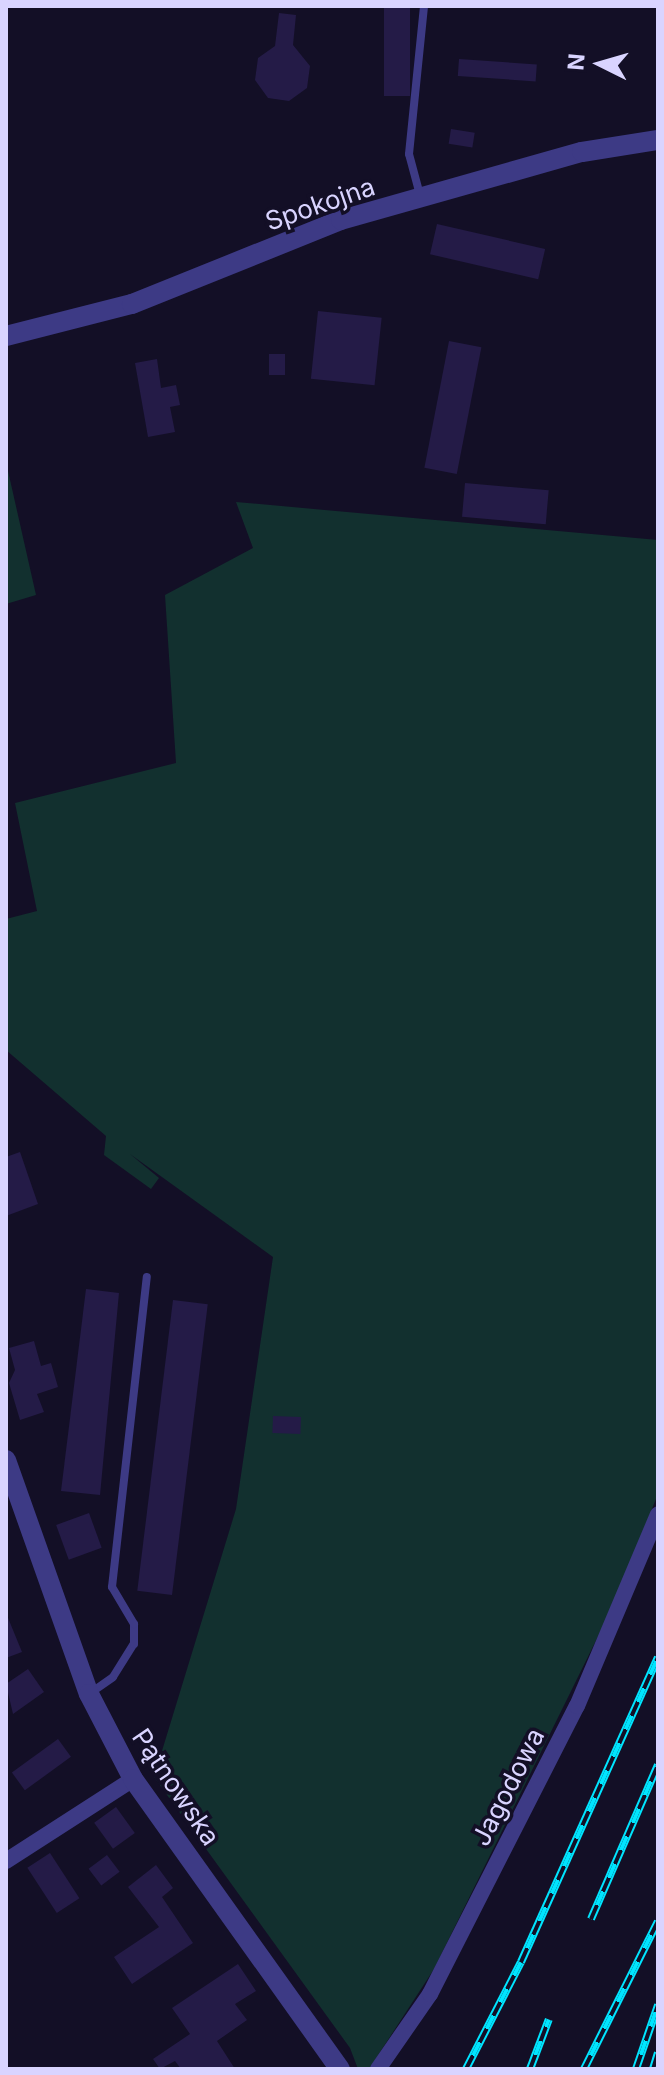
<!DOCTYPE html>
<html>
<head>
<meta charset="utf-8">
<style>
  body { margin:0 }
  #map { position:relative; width:664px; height:2075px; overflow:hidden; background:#130f26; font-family:Inter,sans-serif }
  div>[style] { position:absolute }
  .green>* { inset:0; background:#12302f }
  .building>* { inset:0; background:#241b47; transform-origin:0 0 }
  .service>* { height:8px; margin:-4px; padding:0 4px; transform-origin:4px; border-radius:4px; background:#3d3a85 }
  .minor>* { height:16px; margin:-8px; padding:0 8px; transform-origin:8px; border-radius:8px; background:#3d3a85 }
  .tertiary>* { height:20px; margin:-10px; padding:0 10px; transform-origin:10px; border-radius:10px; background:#3d3a85 }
  .rail>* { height:8px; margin-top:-4px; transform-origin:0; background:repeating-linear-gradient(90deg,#130f26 0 15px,#00e5ff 0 30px); box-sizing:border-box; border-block:2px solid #00e5ff }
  span { translate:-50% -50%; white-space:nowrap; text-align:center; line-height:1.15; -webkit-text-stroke:7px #130f26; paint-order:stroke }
  .street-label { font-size:26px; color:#d9d4ff }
  .frame { position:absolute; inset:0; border:8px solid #d9d4ff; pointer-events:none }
  .north { position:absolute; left:560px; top:24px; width:80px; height:80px; -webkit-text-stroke:6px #130f26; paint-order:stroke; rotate:275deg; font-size:22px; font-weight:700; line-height:32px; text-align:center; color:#d9d4ff }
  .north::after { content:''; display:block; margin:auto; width:28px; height:36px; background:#d9d4ff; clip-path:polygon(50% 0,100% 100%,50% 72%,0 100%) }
</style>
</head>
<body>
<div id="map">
  <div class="green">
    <div style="clip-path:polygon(6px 462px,36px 595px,6px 604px)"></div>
    <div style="clip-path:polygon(236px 502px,658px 540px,658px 1494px,610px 1612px,434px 1969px,369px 2069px,358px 2069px,350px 2048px,154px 1777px,236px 1509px,273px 1257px,130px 1154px,159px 1178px,151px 1189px,104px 1155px,106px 1136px,6px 1050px,6px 919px,37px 911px,15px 803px,176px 763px,165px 595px,253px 548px)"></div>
  </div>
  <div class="building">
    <div style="left:384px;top:6px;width:26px;height:90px"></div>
    <div style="clip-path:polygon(279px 13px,296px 15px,293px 45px,310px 66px,307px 88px,289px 101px,268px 98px,255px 80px,258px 58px,275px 46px)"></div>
    <div style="left:459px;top:59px;width:78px;height:17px;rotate:4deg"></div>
    <div style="left:451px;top:129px;width:24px;height:15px;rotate:9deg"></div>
    <div style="left:437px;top:224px;width:111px;height:31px;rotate:13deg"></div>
    <div style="left:318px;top:311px;width:64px;height:68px;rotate:6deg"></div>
    <div style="left:449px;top:341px;width:33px;height:129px;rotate:11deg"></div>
    <div style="left:285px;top:354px;width:21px;height:16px;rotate:90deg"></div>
    <div style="clip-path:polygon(157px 359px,161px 388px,176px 385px,180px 405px,170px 407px,175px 432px,148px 437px,135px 363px)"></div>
    <div style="left:465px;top:483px;width:84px;height:34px;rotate:5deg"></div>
    <div style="clip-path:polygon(20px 1152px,38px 1204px,6px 1216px,6px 1157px)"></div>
    <div style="clip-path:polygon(86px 1289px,119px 1293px,100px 1495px,61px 1491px)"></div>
    <div style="left:173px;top:1300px;width:35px;height:293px;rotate:7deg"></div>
    <div style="clip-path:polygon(34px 1341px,41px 1366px,51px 1363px,58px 1387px,37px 1394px,44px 1412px,20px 1420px,9px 1383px,15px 1370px,9px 1348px)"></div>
    <div style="left:273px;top:1416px;width:28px;height:17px;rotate:2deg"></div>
    <div style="left:89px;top:1513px;width:37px;height:35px;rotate:70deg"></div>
    <div style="clip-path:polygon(6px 1613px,22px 1652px,6px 1658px)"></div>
    <div style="clip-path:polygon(28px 1669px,44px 1692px,13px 1714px,6px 1684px)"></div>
    <div style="left:58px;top:1739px;width:22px;height:57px;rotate:54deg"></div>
    <div style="left:116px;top:1807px;width:32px;height:27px;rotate:54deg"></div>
    <div style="left:50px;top:1853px;width:54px;height:27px;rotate:57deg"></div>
    <div style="left:107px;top:1855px;width:21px;height:23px;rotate:53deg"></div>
    <div style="clip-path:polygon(156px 1865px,173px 1888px,162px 1897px,193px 1943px,132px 1984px,114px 1957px,159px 1927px,128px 1887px)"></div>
    <div style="clip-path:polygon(238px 1964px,256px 1991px,235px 2004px,247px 2020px,217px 2041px,235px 2069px,181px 2069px,175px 2061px,160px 2069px,153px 2059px,190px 2034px,172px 2008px)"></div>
  </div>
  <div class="service">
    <div style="left:420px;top:195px;width:42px;rotate:-105deg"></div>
    <div style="left:409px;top:154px;width:149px;rotate:-84.2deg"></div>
    <div style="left:89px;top:1694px;width:29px;rotate:-35deg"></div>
    <div style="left:113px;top:1677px;width:39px;rotate:-58deg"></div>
    <div style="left:134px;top:1644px;width:20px;rotate:-90deg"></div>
    <div style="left:134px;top:1624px;width:43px;rotate:-120.7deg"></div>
    <div style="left:112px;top:1587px;width:312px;rotate:-83.6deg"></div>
  </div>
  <div class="minor">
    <div style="left:6px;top:1861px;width:151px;rotate:-32.8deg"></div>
    <div style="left:378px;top:2069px;width:91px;rotate:-55.3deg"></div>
    <div style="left:430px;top:1994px;width:323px;rotate:-63deg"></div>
    <div style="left:577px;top:1706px;width:208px;rotate:-67.1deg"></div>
  </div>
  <div class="tertiary">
    <div style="left:6px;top:336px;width:130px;rotate:-14.3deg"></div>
    <div style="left:132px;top:304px;width:225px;rotate:-21.9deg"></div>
    <div style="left:341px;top:220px;width:250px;rotate:-15.8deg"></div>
    <div style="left:582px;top:152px;width:77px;rotate:-9deg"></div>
    <div style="left:6px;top:1460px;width:248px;rotate:70.5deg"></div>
    <div style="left:89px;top:1694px;width:96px;rotate:62.6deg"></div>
    <div style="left:133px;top:1779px;width:356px;rotate:54.5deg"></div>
  </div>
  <div class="rail">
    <div style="left:591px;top:1919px;width:168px;rotate:-66.5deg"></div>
    <div style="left:466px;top:2069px;width:120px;rotate:-62.8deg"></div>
    <div style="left:521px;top:1962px;width:334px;rotate:-65.8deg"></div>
    <div style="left:530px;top:2069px;width:53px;rotate:-69.2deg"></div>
    <div style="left:584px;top:2069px;width:165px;rotate:-63.4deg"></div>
    <div style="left:636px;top:2069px;width:68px;rotate:-71deg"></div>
    <div style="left:653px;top:2069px;width:17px;rotate:-73deg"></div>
  </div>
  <div class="street-label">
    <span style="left:320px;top:204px;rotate:-19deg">Spokojna</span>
    <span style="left:176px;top:1787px;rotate:56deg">Pątnowska</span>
    <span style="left:508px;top:1787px;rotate:-63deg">Jagodowa</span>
  </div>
  <div class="frame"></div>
  <div class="north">N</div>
</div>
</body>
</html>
